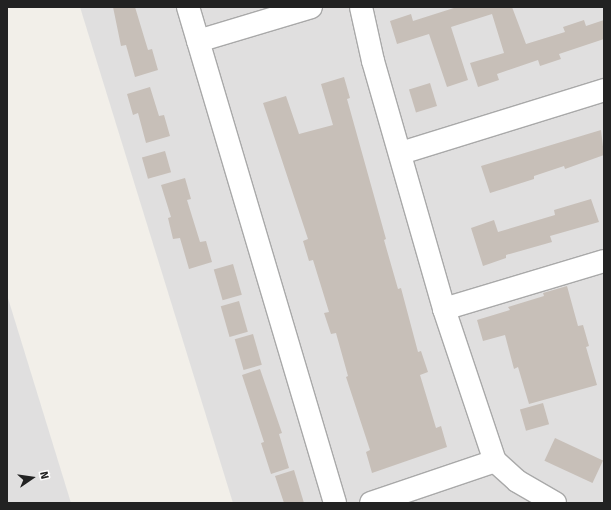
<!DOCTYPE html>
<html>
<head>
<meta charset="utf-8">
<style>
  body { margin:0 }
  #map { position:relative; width:611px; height:510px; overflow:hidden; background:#f2efe9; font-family:Signika,sans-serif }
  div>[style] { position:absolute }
  .residential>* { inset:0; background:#e0dfdf }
  .building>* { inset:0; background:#c7bfb8; transform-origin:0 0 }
  .roads { filter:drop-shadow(1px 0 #a9a9a9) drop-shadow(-1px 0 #a9a9a9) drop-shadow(0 1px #a9a9a9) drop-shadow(0 -1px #a9a9a9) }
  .minor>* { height:22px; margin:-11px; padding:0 11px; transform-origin:11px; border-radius:11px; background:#fff }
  span { translate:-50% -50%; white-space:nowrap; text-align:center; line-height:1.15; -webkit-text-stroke:3px #fff; paint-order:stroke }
  .frame { position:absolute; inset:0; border:8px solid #222; pointer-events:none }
  .north { position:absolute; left:12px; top:458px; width:40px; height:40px; -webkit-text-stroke:3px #fff; paint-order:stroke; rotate:77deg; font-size:11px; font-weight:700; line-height:16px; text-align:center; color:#222 }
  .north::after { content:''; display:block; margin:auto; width:14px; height:18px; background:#222; clip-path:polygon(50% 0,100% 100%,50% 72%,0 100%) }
</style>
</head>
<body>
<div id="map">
  <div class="residential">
    <div style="clip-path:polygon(80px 7px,604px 7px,604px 503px,233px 503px)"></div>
    <div style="clip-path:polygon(7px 295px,71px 503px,7px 503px)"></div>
  </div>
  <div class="building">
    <div style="clip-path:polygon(113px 7px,135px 7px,148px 50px,152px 49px,158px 70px,135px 77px,126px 45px,121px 46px)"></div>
    <div style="clip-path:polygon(457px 7px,512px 7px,526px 44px,565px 32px,563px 27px,584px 20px,586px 26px,604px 20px,604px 39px,559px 54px,561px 59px,540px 66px,538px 60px,497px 74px,499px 80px,478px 87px,470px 63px,504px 53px,492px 14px,451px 27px,468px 80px,447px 87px,429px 34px,397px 44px,390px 21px,411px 14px,413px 21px)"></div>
    <div style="clip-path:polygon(344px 77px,350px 98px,347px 99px,386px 239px,384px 240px,398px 289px,401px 288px,418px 352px,421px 351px,428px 372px,420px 375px,436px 428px,441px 426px,447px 447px,372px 473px,366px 452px,370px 450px,346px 377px,348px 376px,336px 333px,331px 334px,324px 313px,329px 312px,313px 260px,309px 261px,303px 241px,308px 239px,263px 103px,286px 96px,299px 134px,333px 125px,321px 84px)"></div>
    <div style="left:430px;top:83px;width:24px;height:22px;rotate:73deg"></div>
    <div style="clip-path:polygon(150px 87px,159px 116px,164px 115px,170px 136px,146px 143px,138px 113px,133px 115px,127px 94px)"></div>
    <div style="clip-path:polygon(601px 130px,604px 155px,565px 169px,564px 166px,534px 176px,534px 179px,490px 193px,481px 166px)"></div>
    <div style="left:165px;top:151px;width:22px;height:24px;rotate:74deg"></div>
    <div style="clip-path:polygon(185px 178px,191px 199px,187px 200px,200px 242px,206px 241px,212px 262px,189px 269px,180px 238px,173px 239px,168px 218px,171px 217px,161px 185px)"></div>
    <div style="clip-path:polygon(591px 199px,599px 222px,550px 236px,552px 242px,506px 255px,506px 258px,483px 266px,471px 228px,494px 220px,498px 232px,555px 215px,554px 210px)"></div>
    <div style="left:233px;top:264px;width:32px;height:20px;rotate:74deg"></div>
    <div style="clip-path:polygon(567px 286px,578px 326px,583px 325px,589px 346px,586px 347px,597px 385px,529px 404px,518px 367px,514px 369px,505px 335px,483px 341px,477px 320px,510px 310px,508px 307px,544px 296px,543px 293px)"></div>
    <div style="left:239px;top:301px;width:32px;height:19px;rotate:74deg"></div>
    <div style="left:253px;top:334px;width:32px;height:19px;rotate:74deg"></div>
    <div style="clip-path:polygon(260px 369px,282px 433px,279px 434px,289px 468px,271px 474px,261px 443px,264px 442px,242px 375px)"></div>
    <div style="left:543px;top:403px;width:22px;height:24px;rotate:74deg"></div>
    <div style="left:555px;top:438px;width:53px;height:25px;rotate:25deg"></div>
    <div style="clip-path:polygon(294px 470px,304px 503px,284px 503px,275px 476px)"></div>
  </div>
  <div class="roads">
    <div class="minor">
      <div style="left:188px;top:7px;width:517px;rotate:73.49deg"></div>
      <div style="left:361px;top:7px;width:55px;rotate:77.5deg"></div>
      <div style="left:373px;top:61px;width:258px;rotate:74deg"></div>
      <div style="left:444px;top:309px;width:160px;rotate:71.5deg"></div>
      <div style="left:495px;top:461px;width:30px;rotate:42deg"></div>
      <div style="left:517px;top:481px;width:44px;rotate:30.1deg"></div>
      <div style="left:198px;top:41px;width:118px;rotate:-16.7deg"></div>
      <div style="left:401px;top:153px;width:213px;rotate:-17.2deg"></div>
      <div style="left:444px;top:309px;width:167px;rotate:-16.7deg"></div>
      <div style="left:371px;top:503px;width:131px;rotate:-18.7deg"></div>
    </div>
  </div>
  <div class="frame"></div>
  <div class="north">N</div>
</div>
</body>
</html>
